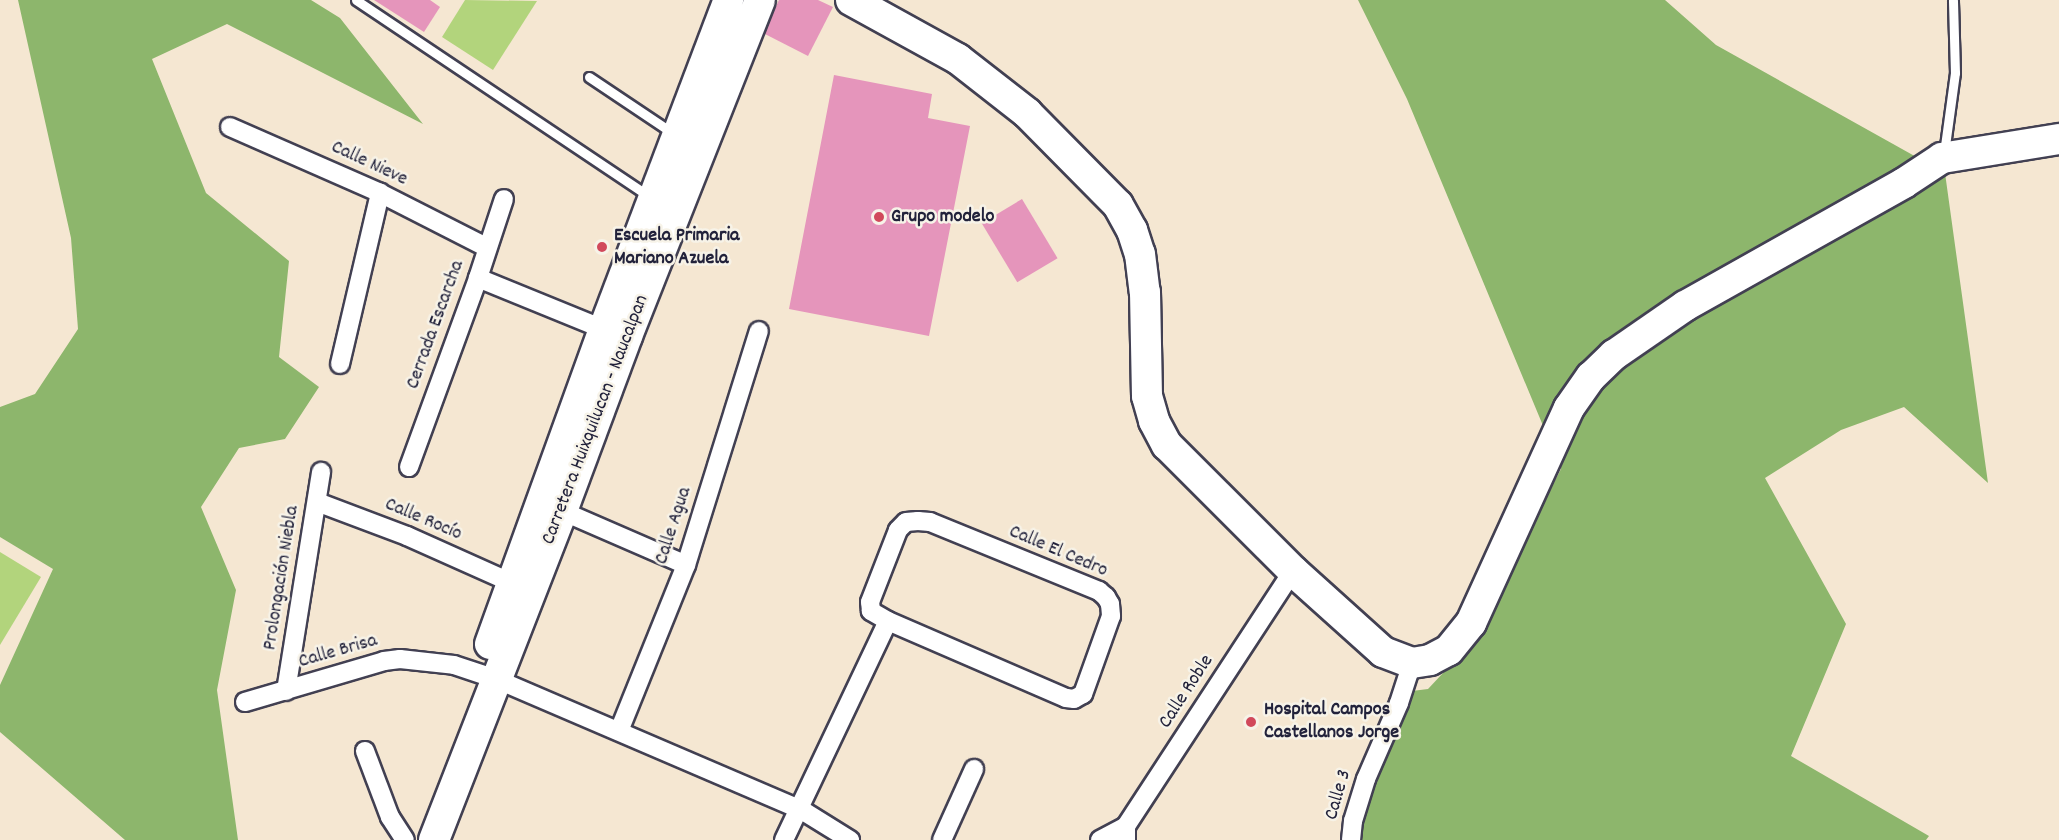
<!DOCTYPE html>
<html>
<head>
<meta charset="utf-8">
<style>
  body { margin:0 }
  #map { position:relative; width:2059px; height:840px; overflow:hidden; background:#f5e7d2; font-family:Dekko,sans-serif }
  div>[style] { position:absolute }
  .green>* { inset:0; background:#b2d47c }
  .forest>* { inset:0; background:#8db66c }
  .building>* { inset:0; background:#e595bb; transform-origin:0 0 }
  .roads { filter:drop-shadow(2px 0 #424052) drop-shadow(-2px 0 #424052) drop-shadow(0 2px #424052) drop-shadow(0 -2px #424052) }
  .service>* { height:9px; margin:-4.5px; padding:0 4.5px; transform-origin:4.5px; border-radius:4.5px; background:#fff }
  .minor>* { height:18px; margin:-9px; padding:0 9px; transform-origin:9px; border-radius:9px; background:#fff }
  .primary>* { height:30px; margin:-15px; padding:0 15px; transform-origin:15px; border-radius:15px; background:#fff }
  .dots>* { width:16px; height:16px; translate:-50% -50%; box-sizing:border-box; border:3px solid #f7f3e8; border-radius:50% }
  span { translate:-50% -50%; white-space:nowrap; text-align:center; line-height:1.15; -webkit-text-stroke:5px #f7f3e8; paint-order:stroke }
  .street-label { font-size:20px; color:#22223b }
  .poi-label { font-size:20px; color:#22223b; font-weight:700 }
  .left { translate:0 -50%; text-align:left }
</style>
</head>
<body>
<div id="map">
  <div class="green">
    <div style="clip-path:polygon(465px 0,537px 1px,493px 70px,442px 37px)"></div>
    <div style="clip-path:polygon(0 552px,41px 577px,0 645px)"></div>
  </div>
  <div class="forest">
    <div style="clip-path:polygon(18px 0,311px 0,340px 18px,423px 124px,227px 24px,152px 59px,206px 193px,289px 261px,279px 357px,319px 387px,285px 439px,239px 448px,201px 507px,236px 590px,217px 690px,238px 840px,125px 840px,0 732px,0 685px,53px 569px,0 537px,0 407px,35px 394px,78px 329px,71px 238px)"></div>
    <div style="clip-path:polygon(1358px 0,1665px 0,1716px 45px,1945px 173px,1988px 483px,1904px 407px,1841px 430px,1765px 478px,1846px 624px,1791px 756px,1929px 836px,1926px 840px,1354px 840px,1396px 693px,1428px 689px,1473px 641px,1561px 469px,1407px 99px)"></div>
  </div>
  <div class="building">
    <div style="clip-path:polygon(374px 0,430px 0,440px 7px,424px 32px)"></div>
    <div style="clip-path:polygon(779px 0,818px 0,833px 7px,808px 56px,763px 33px)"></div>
    <div style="clip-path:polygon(834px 75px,932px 94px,928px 118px,970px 126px,929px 336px,789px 309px)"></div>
    <div style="left:1022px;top:199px;width:69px;height:47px;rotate:59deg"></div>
  </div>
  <div class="roads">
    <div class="service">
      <div style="left:356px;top:0;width:354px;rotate:33.8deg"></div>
      <div style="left:589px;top:77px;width:102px;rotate:33.8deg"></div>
      <div style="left:1944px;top:153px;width:81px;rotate:-82.2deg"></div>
      <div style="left:1955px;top:73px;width:73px;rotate:-91.6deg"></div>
    </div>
    <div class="minor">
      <div style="left:230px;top:127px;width:164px;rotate:23.7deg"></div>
      <div style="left:380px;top:193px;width:119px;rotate:27deg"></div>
      <div style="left:478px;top:278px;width:143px;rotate:22.2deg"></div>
      <div style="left:340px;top:364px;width:176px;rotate:-76.8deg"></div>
      <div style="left:409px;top:467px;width:201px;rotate:-69.9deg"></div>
      <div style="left:478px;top:278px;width:83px;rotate:-71.8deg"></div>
      <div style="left:317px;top:502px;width:96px;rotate:20.7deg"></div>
      <div style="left:407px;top:536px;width:113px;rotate:24.1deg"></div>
      <div style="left:562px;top:511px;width:135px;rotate:23.5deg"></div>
      <div style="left:918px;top:521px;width:12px;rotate:5deg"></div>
      <div style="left:930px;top:522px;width:183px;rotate:22.2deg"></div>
      <div style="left:1099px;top:591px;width:9px;rotate:41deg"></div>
      <div style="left:1106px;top:597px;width:8px;rotate:60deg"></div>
      <div style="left:1110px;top:604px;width:12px;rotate:85deg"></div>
      <div style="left:1111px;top:616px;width:83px;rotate:109.7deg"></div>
      <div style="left:1083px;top:694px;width:10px;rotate:151deg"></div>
      <div style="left:1074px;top:699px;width:8px;rotate:-173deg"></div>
      <div style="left:1066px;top:698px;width:194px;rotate:-156.6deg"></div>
      <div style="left:888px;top:621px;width:20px;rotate:-150deg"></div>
      <div style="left:871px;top:611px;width:9px;rotate:-96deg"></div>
      <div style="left:870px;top:602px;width:77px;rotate:-68.7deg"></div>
      <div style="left:898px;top:530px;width:11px;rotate:-45deg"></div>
      <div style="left:906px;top:522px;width:12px;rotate:-5deg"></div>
      <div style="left:286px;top:691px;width:222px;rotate:-80.9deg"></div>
      <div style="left:245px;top:702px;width:145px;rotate:-16.4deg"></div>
      <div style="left:384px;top:661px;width:16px;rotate:-7deg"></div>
      <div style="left:400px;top:659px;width:54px;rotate:6.3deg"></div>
      <div style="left:454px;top:665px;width:44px;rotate:18.4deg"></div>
      <div style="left:496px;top:679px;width:331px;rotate:23.2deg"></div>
      <div style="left:800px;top:809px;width:59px;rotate:31.8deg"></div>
      <div style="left:619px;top:731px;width:179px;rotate:-68deg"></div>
      <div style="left:686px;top:565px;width:245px;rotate:-72.7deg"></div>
      <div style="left:365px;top:751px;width:71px;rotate:69.3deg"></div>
      <div style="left:390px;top:817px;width:27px;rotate:57deg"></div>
      <div style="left:784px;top:840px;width:242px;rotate:-64.6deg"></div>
      <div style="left:942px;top:840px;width:78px;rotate:-65.7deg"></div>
      <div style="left:1100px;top:840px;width:30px;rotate:-28deg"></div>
      <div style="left:1126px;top:840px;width:14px;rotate:-90deg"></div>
      <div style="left:1126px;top:826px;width:305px;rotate:-56.8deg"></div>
      <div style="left:1351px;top:840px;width:19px;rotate:-84deg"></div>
      <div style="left:1353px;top:821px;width:44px;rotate:-72.8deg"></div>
      <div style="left:1366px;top:779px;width:83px;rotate:-66.5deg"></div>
      <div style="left:1399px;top:703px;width:42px;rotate:-72deg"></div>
    </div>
    <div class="primary">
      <div style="left:851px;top:0;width:122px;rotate:28.9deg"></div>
      <div style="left:958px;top:59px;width:88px;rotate:38deg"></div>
      <div style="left:1027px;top:113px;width:129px;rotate:45.3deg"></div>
      <div style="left:1118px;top:205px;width:29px;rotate:61deg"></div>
      <div style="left:1132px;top:230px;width:25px;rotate:72deg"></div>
      <div style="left:1140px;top:254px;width:38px;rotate:83deg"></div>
      <div style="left:1145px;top:292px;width:104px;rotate:88.9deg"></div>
      <div style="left:1147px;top:396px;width:26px;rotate:74deg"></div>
      <div style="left:1154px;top:421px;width:27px;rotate:62deg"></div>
      <div style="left:1167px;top:445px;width:178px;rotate:45deg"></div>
      <div style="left:1293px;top:571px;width:121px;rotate:42deg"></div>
      <div style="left:1383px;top:652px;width:31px;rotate:21deg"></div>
      <div style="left:1412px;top:663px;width:18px;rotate:-9deg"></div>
      <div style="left:1430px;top:660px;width:21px;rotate:-28deg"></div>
      <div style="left:1449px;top:650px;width:35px;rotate:-51deg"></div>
      <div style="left:1471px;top:623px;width:236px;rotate:-65.5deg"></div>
      <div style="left:1569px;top:408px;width:38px;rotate:-55deg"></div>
      <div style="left:1591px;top:377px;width:32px;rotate:-44deg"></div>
      <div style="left:1614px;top:355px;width:86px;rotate:-34.6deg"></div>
      <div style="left:1685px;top:306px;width:251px;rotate:-29.3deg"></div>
      <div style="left:1904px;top:183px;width:45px;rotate:-33.3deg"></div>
      <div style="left:1942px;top:158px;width:119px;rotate:-9.2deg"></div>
      <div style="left:490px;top:644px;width:333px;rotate:-70.1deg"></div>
      <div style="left:603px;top:331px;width:354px;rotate:-69.2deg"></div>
      <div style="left:434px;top:840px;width:353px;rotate:-68.7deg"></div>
      <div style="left:562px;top:511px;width:187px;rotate:-69.6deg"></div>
      <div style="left:627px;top:336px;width:361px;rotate:-68.4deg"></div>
    </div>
  </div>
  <div class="dots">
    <div style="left:879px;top:217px;background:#d1495b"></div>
    <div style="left:602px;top:247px;background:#d1495b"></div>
    <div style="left:1251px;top:722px;background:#d1495b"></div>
  </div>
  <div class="street-label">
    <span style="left:369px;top:164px;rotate:25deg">Calle Nieve</span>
    <span style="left:436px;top:325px;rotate:-70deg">Cerrada Escarcha</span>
    <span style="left:596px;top:420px;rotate:-69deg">Carretera Huixquilucan - Naucalpan</span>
    <span style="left:423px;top:520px;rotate:23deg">Calle Rocío</span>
    <span style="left:674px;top:526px;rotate:-72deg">Calle Agua</span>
    <span style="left:1058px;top:552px;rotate:23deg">Calle El Cedro</span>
    <span style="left:282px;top:578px;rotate:-81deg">Prolongación Niebla</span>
    <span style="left:338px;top:652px;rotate:-16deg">Calle Brisa</span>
    <span style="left:1187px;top:692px;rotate:-57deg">Calle Roble</span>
    <span style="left:1339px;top:795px;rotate:-74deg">Calle 3</span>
  </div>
  <div class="poi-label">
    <span class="left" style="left:891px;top:217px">Grupo modelo</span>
    <span class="left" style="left:614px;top:248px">Escuela Primaria<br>Mariano Azuela</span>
    <span class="left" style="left:1264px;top:722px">Hospital Campos<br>Castellanos Jorge</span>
  </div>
</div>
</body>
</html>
